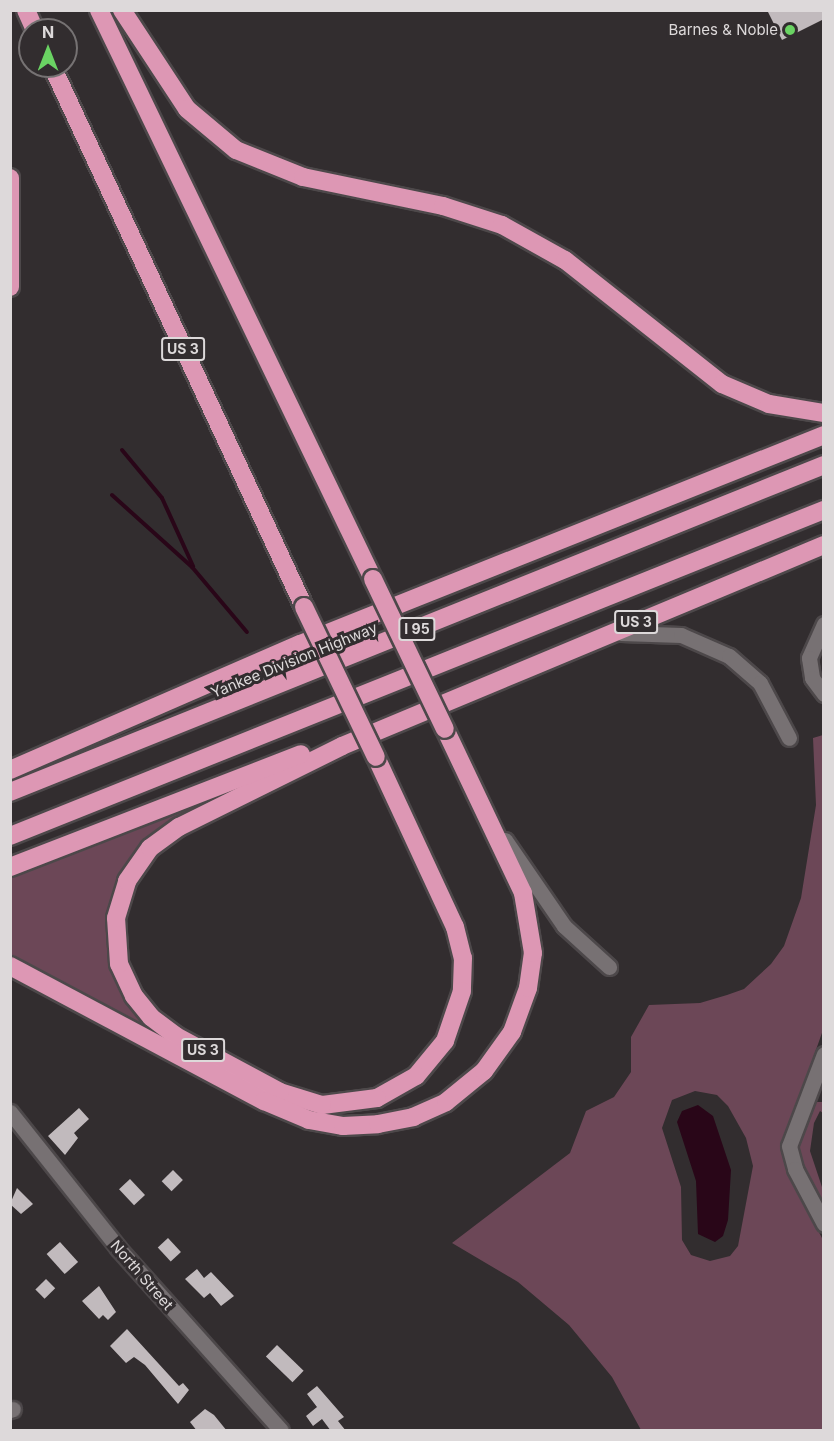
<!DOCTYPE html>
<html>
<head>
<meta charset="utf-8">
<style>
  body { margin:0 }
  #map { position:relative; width:834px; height:1441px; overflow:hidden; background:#322d2f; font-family:Inter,sans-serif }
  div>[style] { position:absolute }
  .green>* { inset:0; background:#6c4757 }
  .water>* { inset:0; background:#290618 }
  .stream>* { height:4px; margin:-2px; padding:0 2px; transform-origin:2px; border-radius:2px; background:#290618 }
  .building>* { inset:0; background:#c1babd; transform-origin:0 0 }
  .roads { filter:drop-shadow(2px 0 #4d484a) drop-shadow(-2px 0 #4d484a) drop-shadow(0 2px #4d484a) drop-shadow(0 -2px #4d484a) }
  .minor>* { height:15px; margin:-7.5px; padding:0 7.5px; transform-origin:7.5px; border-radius:7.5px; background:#777173 }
  .highway>* { height:18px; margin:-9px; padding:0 9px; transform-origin:9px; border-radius:9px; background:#dd97b4 }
  .bridges { filter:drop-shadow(2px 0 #4d484a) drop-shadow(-2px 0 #4d484a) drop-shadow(0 2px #4d484a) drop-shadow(0 -2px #4d484a) }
  .highway-bridge>* { height:18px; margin:-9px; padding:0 9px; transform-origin:9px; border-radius:9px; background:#dd97b4 }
  .dots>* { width:16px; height:16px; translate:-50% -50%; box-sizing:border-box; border:3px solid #322d2f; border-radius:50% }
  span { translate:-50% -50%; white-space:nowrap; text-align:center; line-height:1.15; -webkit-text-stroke:6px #322d2f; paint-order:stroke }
  .shield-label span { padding:2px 4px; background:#322d2f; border:2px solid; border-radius:4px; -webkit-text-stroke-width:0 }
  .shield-label { font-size:14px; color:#ddd9da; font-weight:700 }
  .poi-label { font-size:15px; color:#ddd9da }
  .right { translate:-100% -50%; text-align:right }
  .street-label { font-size:15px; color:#ddd9da }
  .frame { position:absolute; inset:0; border:12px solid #ddd9da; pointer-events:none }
  .north { position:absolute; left:18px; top:18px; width:60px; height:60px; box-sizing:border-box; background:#322d2f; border:2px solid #767273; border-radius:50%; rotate:0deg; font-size:16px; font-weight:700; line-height:24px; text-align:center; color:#ddd9da }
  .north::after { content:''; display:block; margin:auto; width:21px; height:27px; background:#6ad363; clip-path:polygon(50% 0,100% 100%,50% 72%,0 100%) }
</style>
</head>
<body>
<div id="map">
  <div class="green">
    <div style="clip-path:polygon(evenodd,823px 735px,823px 1030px,782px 1146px,788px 1172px,823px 1240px,823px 1430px,641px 1430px,612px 1377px,569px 1325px,518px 1282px,452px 1243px,570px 1153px,586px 1111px,614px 1097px,631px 1072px,631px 1037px,649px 1005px,700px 1003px,727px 995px,744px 989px,771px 964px,784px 946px,801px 898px,816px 805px,813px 738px,823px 735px,695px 1091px,717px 1095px,728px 1106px,746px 1138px,753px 1166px,738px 1246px,730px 1256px,710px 1261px,691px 1255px,682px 1240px,681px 1187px,662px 1128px,672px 1100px,695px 1091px)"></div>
    <div style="clip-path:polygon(203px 804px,177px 819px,109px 922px,111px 964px,124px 995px,178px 1046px,11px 956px,11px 877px)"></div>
    <div style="clip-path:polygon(816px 1102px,823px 1102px,823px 1113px,820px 1111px,814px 1123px,810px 1151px,823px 1190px,823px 1208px,797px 1150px)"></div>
  </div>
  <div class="water">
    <div style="clip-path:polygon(698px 1105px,713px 1116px,731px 1170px,728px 1220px,723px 1236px,715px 1242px,698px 1234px,696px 1181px,677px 1122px,682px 1111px)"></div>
  </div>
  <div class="stream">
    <div style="left:122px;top:450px;width:62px;rotate:50.2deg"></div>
    <div style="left:162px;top:498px;width:75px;rotate:65.5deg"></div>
    <div style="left:112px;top:495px;width:108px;rotate:42deg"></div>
    <div style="left:192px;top:567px;width:85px;rotate:49.8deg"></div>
  </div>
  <div class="building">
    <div style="clip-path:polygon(767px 10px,824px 10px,824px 19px,782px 40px)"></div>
    <div style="clip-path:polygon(79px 1108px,89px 1119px,74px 1133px,78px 1138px,65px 1155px,48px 1136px)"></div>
    <div style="left:173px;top:1170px;width:14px;height:16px;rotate:45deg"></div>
    <div style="left:130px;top:1179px;width:22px;height:15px;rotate:47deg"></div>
    <div style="clip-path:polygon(17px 1188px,33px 1204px,21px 1214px,10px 1204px)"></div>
    <div style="left:168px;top:1238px;width:19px;height:14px;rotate:47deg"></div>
    <div style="left:60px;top:1242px;width:27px;height:18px;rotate:48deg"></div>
    <div style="clip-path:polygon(197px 1269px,204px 1278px,211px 1272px,234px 1296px,221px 1306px,210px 1293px,204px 1298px,185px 1279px)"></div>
    <div style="left:46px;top:1279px;width:13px;height:15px;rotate:45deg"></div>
    <div style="clip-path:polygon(99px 1286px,116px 1312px,108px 1320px,103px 1315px,99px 1319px,82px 1301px)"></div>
    <div style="clip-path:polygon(127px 1329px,179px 1386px,183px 1383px,189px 1390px,178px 1404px,145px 1365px,134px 1357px,126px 1363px,110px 1346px)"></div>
    <div style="left:277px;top:1345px;width:37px;height:16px;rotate:44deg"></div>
    <div style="clip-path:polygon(317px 1386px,344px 1417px,338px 1421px,346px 1431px,331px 1431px,322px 1419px,313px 1426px,306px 1416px,317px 1407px,307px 1394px)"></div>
    <div style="clip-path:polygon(205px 1409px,214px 1415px,227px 1431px,197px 1431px,190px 1422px)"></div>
  </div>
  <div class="roads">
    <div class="minor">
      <div style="left:824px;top:624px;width:37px;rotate:114deg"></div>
      <div style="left:809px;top:658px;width:20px;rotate:81deg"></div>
      <div style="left:812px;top:678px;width:20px;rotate:53deg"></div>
      <div style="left:621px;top:633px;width:60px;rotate:1.9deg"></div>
      <div style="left:681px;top:635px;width:52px;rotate:23.6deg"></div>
      <div style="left:729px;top:656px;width:41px;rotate:41.1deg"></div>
      <div style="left:760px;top:683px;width:62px;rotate:62.2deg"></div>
      <div style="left:505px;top:840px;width:104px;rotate:55.5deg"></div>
      <div style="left:564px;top:926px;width:61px;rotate:42.3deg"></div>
      <div style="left:824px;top:1054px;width:98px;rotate:110.8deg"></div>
      <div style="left:789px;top:1146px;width:24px;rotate:75deg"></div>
      <div style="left:795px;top:1169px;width:62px;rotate:62.2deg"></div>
      <div style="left:10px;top:1112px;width:174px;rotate:51.5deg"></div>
      <div style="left:118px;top:1248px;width:244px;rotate:48.2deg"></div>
      <div style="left:10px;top:1410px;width:3px;rotate:-18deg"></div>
    </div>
    <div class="highway">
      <div style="left:26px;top:10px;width:22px;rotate:66deg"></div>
      <div style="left:99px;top:10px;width:632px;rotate:64.29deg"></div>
      <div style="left:122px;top:10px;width:118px;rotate:56.7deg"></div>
      <div style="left:187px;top:109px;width:64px;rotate:39.9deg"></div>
      <div style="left:236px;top:150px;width:72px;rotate:21.9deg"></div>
      <div style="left:303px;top:177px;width:143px;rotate:11.7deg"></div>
      <div style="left:443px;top:206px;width:62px;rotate:17.9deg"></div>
      <div style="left:502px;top:225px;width:72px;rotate:29.1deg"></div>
      <div style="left:565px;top:260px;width:200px;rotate:38.3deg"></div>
      <div style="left:722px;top:384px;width:51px;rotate:23.1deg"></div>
      <div style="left:769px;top:404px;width:56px;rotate:9.3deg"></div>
      <div style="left:52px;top:66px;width:597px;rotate:65.02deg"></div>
      <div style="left:10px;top:178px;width:109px;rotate:90deg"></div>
      <div style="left:376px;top:757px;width:187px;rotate:65.1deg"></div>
      <div style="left:455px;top:927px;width:32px;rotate:76deg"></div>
      <div style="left:463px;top:958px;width:33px;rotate:92deg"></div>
      <div style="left:462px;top:991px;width:53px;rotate:108.8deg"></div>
      <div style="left:445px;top:1041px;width:45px;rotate:129.6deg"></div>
      <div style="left:416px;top:1076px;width:45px;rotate:150.6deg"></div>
      <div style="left:377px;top:1098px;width:55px;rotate:172.7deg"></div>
      <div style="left:322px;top:1105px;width:44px;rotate:-162.8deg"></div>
      <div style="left:280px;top:1092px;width:118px;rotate:-151.7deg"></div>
      <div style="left:176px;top:1036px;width:31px;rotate:-143deg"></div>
      <div style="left:151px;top:1017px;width:27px;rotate:-129deg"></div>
      <div style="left:134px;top:996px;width:35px;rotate:-115deg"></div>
      <div style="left:119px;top:964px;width:46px;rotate:-93.7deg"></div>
      <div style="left:116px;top:918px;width:39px;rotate:-73deg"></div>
      <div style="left:127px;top:881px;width:40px;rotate:-55.1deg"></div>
      <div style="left:150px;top:848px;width:36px;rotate:-36deg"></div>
      <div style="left:179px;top:827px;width:182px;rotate:-26.4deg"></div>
      <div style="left:342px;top:746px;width:522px;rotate:-22.64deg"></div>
      <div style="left:10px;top:770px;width:316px;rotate:-23.5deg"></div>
      <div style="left:300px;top:644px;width:564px;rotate:-21.74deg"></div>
      <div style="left:10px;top:792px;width:877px;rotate:-21.89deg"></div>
      <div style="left:10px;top:836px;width:877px;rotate:-21.83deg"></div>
      <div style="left:10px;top:867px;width:312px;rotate:-21.2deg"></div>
      <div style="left:10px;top:966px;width:288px;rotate:28deg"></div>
      <div style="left:264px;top:1101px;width:49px;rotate:22.9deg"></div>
      <div style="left:309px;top:1120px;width:35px;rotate:10deg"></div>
      <div style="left:343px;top:1126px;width:35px;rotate:-3deg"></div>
      <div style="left:378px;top:1124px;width:36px;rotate:-11deg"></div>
      <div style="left:413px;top:1117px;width:36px;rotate:-24deg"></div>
      <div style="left:446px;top:1102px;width:49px;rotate:-39.2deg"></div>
      <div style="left:484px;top:1071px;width:48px;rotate:-54.3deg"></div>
      <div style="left:512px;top:1032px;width:47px;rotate:-70deg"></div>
      <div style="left:528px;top:988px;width:35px;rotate:-82deg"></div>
      <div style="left:533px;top:953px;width:61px;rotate:-99.5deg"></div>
      <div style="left:523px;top:893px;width:182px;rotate:-115.4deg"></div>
    </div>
  </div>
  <div class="bridges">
    <div class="highway-bridge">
      <div style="left:373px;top:579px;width:166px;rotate:64.4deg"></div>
      <div style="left:304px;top:607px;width:166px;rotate:64.4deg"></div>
    </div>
  </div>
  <div class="dots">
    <div style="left:790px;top:30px;background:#6ad363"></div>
  </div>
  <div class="shield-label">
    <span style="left:183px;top:349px">US 3</span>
    <span style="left:636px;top:622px">US 3</span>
    <span style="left:417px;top:629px">I 95</span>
    <span style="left:203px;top:1050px">US 3</span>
  </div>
  <div class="poi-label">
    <span class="right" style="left:778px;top:30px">Barnes &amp; Noble</span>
  </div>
  <div class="street-label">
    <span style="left:294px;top:660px;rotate:-22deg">Yankee Division Highway</span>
    <span style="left:142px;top:1275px;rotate:49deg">North Street</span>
  </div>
  <div class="frame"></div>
  <div class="north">N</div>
</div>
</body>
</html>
